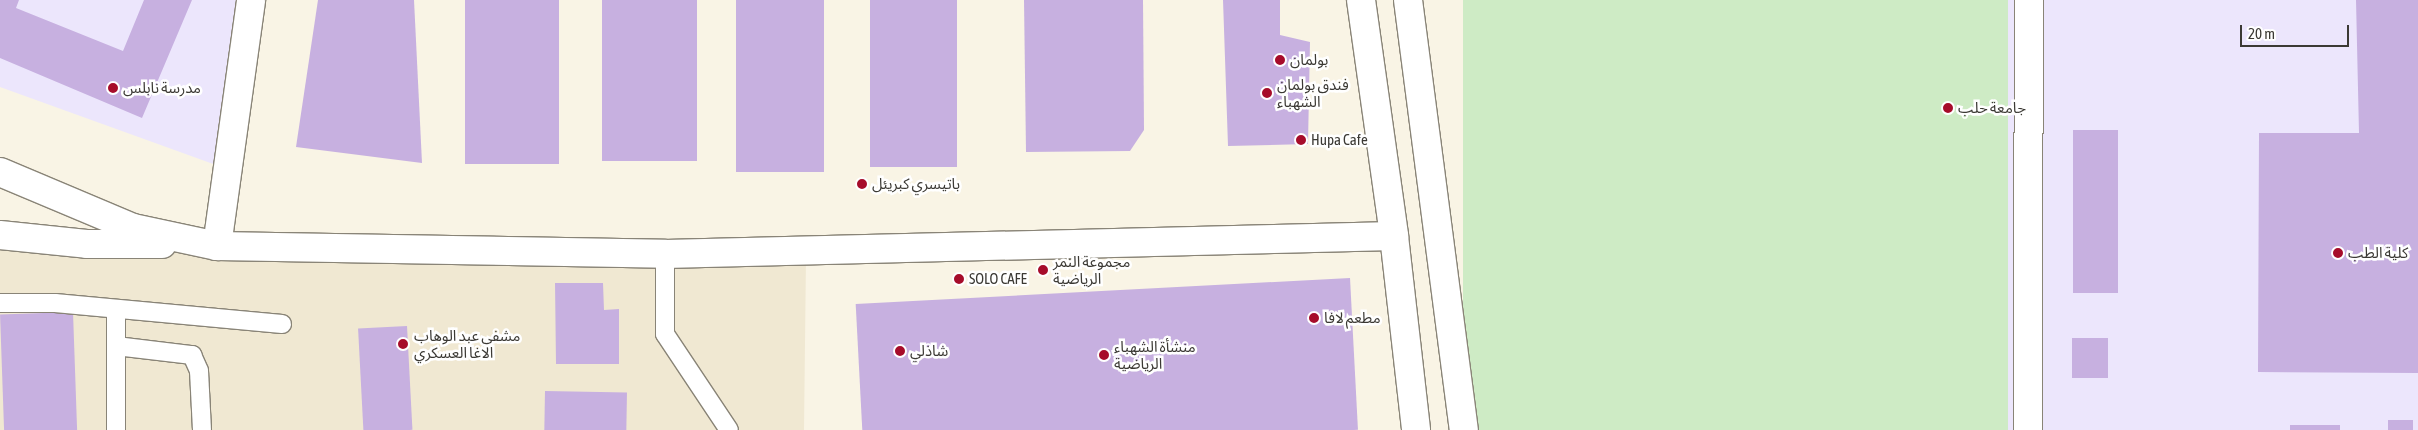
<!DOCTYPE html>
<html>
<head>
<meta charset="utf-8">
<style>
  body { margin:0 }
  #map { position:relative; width:2418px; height:430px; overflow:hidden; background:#f9f4e5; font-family:"Asap Condensed","Noto Sans Arabic",sans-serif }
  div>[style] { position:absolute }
  .built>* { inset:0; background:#f0e8d2 }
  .industrial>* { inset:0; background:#ece6fc; transform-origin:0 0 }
  .green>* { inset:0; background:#ceebc5; transform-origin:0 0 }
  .building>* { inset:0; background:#c7b0e0; transform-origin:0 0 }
  .roads { filter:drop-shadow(1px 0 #898477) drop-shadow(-1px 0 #898477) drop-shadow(0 1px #898477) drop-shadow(0 -1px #898477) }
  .lane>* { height:18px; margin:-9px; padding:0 9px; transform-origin:9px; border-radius:9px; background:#fff }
  .street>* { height:28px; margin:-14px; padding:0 14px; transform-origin:14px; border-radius:14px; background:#fff }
  .primary>* { height:28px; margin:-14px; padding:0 14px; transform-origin:14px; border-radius:14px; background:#fff }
  .dots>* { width:14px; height:14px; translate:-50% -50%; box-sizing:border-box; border:2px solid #fff; border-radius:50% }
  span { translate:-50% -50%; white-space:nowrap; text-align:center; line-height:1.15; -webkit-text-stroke:5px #fff; paint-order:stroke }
  .poi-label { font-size:15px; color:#3b3934 }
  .left { translate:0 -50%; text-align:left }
  .scale { position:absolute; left:2240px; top:25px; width:109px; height:22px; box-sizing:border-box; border:2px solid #3b3934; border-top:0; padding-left:6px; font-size:15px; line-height:18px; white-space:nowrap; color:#3b3934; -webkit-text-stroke:4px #fff; paint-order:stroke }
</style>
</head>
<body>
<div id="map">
  <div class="built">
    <div style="clip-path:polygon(0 223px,116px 245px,806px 258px,804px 430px,0 430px)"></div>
  </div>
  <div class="industrial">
    <div style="clip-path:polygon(0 0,237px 0,216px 165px,0 87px)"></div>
    <div style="left:1463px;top:0;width:955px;height:434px"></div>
  </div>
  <div class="green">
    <div style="left:1463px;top:0;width:545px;height:434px"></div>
  </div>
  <div class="building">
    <div style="clip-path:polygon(0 0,19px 0,16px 8px,123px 51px,144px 0,192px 0,142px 118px,0 58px)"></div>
    <div style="clip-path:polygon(318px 0,414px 0,422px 163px,296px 147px)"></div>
    <div style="left:465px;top:0;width:94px;height:164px"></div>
    <div style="left:602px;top:0;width:95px;height:161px"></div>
    <div style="left:736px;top:0;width:88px;height:172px"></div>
    <div style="left:870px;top:0;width:87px;height:167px"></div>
    <div style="clip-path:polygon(1024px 0,1143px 0,1144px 130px,1130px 151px,1026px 152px)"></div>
    <div style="clip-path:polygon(1223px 0,1280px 0,1280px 35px,1310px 42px,1308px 144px,1228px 146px)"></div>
    <div style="clip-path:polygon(2356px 0,2418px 0,2418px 373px,2258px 372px,2259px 133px,2359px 133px)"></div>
    <div style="left:2073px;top:130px;width:45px;height:163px"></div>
    <div style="left:1350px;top:278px;width:152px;height:495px;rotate:87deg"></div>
    <div style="clip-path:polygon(555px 283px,603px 283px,604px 310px,619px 309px,619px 364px,556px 364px)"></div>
    <div style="left:73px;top:312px;width:118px;height:73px;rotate:88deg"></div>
    <div style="left:407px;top:326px;width:104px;height:49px;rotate:87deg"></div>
    <div style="left:2072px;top:338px;width:36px;height:40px"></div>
    <div style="left:545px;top:391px;width:82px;height:39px;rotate:1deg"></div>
    <div style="left:2413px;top:420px;width:10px;height:25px;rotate:90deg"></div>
    <div style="left:2290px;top:425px;width:50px;height:5px"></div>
  </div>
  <div class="roads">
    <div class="lane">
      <div style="left:665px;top:254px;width:80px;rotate:90deg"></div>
      <div style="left:665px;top:334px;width:115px;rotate:56.3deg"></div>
      <div style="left:0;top:303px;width:55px"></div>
      <div style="left:55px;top:303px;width:228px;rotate:5.3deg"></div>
      <div style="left:116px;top:346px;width:77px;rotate:6.8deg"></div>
      <div style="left:192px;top:355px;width:17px;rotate:66deg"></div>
      <div style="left:199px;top:371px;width:59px;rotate:87.1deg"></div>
      <div style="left:116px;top:430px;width:121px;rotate:-90deg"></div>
    </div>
    <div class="street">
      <div style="left:0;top:172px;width:144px;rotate:22.8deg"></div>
      <div style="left:133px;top:228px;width:86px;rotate:12.1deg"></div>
      <div style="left:217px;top:246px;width:448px;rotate:1deg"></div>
      <div style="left:665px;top:254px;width:729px;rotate:-1.41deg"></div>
      <div style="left:0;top:235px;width:87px;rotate:5.9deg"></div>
      <div style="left:87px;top:244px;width:75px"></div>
      <div style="left:217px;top:246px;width:248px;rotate:-82.1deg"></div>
      <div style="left:2028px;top:430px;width:430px;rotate:-89.9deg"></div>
    </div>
    <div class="primary">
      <div style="left:1361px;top:0;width:238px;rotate:82deg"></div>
      <div style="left:1394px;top:236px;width:195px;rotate:83.5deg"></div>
      <div style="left:1408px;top:0;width:434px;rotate:82.6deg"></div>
    </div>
  </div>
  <div class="dots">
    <div style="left:1280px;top:60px;background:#a60c2a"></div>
    <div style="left:113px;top:88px;background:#a60c2a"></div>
    <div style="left:1267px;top:93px;background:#a60c2a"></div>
    <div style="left:1948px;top:108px;background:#a60c2a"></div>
    <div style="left:1301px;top:140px;background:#a60c2a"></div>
    <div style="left:862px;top:184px;background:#a60c2a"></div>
    <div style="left:2338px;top:253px;background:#a60c2a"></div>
    <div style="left:1043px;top:270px;background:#a60c2a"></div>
    <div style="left:959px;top:279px;background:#a60c2a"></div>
    <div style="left:1314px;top:318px;background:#a60c2a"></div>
    <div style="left:403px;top:344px;background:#a60c2a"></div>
    <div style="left:900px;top:351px;background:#a60c2a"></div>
    <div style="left:1104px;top:355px;background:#a60c2a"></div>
  </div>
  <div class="poi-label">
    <span class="left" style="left:1290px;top:60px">بولمان</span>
    <span class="left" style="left:1277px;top:93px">فندق بولمان<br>الشهباء</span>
    <span class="left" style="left:123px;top:88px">مدرسة نابلس</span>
    <span class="left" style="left:1958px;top:108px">جامعة حلب</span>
    <span class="left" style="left:1311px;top:140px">Hupa Cafe</span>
    <span class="left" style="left:872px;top:184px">باتيسري كبريئل</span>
    <span class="left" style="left:2348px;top:253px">كلية الطب</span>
    <span class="left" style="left:1053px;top:270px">مجموعة النمر<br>الرياضية</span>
    <span class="left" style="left:969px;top:279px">SOLO CAFE</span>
    <span class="left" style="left:1324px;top:318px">مطعم لافا</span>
    <span class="left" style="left:414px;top:344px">مشفى عبد الوهاب<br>الاغا العسكري</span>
    <span class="left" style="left:1114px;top:355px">منشأة الشهباء<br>الرياضية</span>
    <span class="left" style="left:910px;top:351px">شاذلي</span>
  </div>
  <div class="scale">20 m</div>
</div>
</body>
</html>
